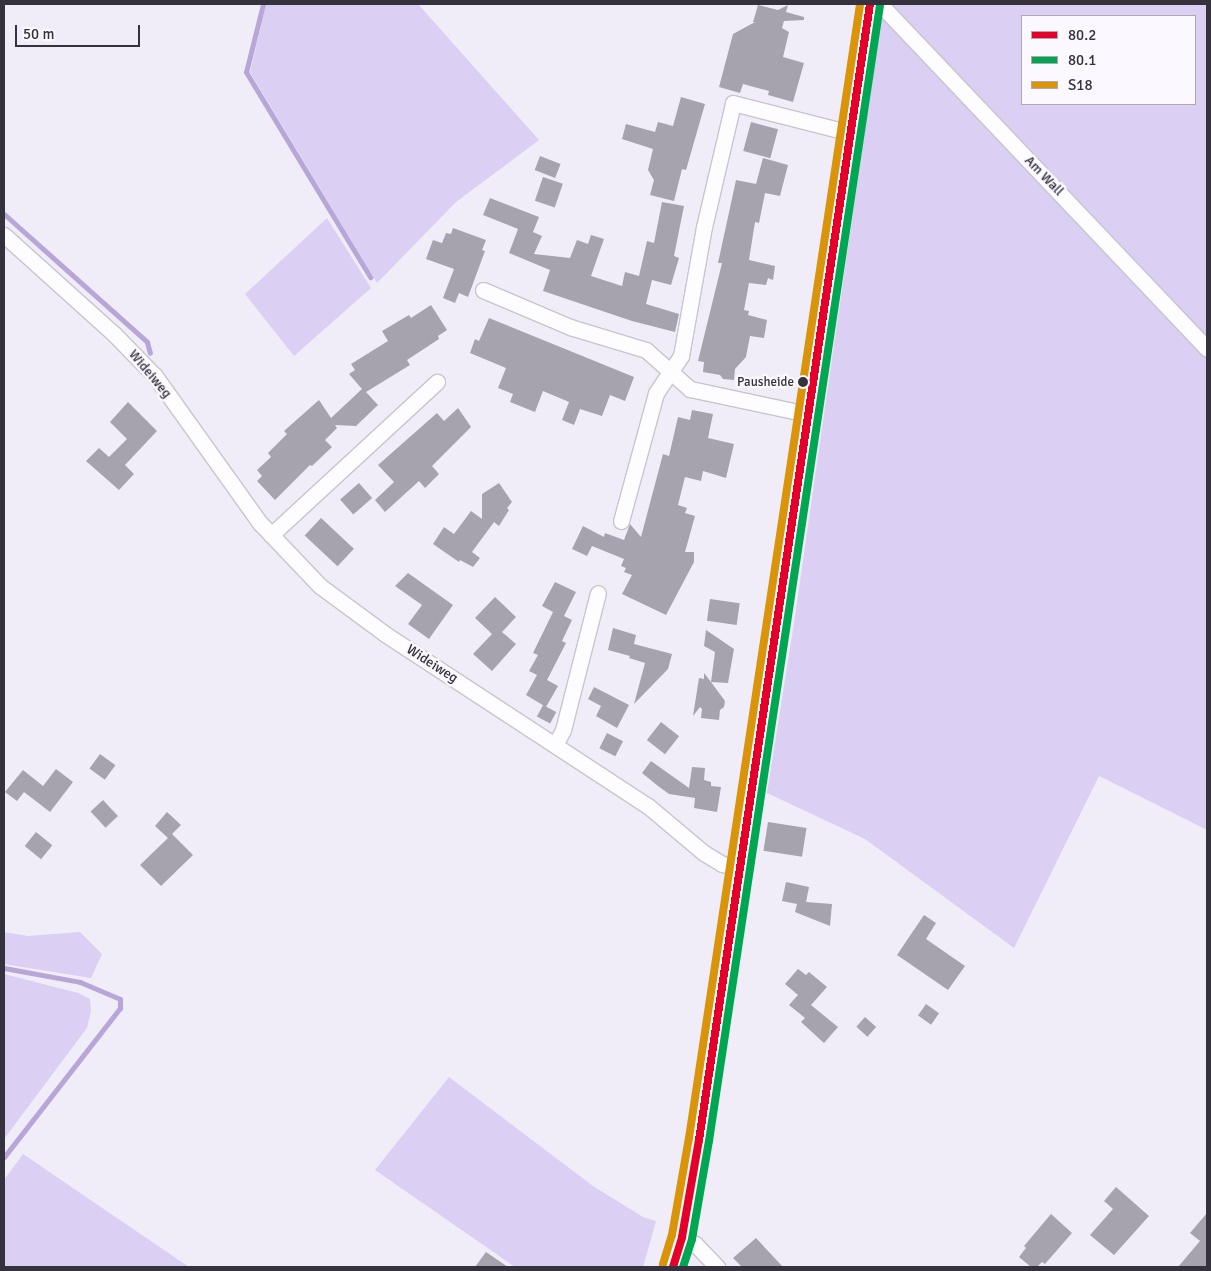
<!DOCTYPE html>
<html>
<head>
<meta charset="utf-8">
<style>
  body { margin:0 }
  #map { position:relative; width:1211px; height:1271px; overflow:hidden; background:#f0edf8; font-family:Signika,sans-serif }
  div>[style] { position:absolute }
  .green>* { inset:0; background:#dbcff3 }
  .stream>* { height:5px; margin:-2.5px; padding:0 2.5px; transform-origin:2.5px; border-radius:2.5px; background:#b7a6d7 }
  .building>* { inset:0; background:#a7a3ae; transform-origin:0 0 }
  .roads { filter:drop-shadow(1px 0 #c8c5cf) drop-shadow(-1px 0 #c8c5cf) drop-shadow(0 1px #c8c5cf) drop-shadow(0 -1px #c8c5cf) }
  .street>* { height:15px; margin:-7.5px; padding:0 7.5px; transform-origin:7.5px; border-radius:7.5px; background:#fdfcfe }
  .secondary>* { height:21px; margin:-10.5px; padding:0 10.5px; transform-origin:10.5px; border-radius:10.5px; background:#fdfcfe }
  .bus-1>* { height:8px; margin:-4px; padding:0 4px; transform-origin:4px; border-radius:4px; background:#e4002b }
  .bus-2>* { height:8px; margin:-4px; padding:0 4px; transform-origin:4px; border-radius:4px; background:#00a651 }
  .bus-3>* { height:8px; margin:-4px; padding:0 4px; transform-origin:4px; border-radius:4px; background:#da9409 }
  .dots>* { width:14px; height:14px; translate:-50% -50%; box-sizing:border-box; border:2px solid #fbf9ff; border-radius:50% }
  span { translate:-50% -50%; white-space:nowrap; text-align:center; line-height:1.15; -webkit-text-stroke:5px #fbf9ff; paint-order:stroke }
  .bus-label { font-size:13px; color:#35313d }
  .right { translate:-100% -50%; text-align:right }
  .street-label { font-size:14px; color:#35313d }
  .frame { position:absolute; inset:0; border:5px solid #35313d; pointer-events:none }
  .legend { position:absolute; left:1021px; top:15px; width:175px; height:90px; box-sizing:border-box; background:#fbf9ff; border:1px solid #aca9b1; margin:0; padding:6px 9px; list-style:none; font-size:15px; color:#35313d }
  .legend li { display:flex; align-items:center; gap:10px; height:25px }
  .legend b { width:25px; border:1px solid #aca9b1 }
  .scale { position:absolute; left:15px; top:25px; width:125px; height:22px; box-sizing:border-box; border:2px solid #35313d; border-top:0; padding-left:6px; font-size:15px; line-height:18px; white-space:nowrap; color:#35313d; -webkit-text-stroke:4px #fbf9ff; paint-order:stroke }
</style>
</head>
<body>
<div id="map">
  <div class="green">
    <div style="clip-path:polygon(266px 4px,418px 4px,539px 140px,456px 202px,377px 283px,250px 72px)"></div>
    <div style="clip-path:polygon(evenodd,883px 4px,1207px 4px,1207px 830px,1099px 776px,1014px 948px,865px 839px,767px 793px,794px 623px,883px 4px,1022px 16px,1195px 16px,1195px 104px,1022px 104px,1022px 16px)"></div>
    <div style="clip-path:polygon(327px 218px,371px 288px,294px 356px,245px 294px)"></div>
    <div style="clip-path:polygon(4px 932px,28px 936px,80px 932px,102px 954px,91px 978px,4px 964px)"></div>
    <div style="clip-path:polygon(4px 974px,78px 993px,90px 999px,91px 1011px,87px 1028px,4px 1139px)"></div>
    <div style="clip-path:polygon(449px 1077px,593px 1186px,643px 1217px,656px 1221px,643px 1267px,515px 1267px,375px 1170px)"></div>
    <div style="clip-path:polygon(23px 1154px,189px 1267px,4px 1267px,4px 1180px)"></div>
  </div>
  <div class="stream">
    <div style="left:263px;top:4px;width:70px;rotate:104deg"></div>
    <div style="left:246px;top:72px;width:240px;rotate:58.8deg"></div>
    <div style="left:4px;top:214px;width:192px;rotate:41.8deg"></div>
    <div style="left:147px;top:342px;width:11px;rotate:75deg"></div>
    <div style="left:4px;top:968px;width:77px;rotate:10.4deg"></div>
    <div style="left:80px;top:982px;width:43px;rotate:23deg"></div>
    <div style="left:120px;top:999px;width:9px;rotate:90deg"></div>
    <div style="left:120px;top:1008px;width:189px;rotate:127.9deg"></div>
  </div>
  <div class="building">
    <div style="clip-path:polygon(758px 5px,778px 10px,788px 5px,786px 12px,804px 17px,804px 20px,784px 21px,782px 28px,789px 32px,783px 57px,804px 63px,793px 102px,768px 95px,769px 91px,743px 84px,740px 93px,719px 87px,733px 34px,755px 22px,753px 22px)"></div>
    <div style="clip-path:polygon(681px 97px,705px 104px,686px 170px,682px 169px,674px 201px,650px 195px,654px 180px,648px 170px,653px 149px,622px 139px,626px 124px,655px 132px,658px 122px,673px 126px)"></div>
    <div style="left:751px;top:122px;width:28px;height:30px;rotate:15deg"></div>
    <div style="left:540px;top:156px;width:22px;height:15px;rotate:21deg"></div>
    <div style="clip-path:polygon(763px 158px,788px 165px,780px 196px,765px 193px,759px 223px,755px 222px,749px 260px,775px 266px,773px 280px,768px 278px,766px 285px,749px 283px,744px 310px,749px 311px,748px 315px,767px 320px,764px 338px,750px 336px,746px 357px,735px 369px,734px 380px,723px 379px,720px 375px,703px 372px,704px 362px,698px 361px,722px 263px,718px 263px,736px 180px,756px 184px)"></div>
    <div style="left:543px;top:177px;width:21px;height:25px;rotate:19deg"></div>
    <div style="clip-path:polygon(490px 198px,539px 217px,533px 232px,542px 236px,534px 254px,570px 258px,577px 240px,588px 244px,591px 235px,604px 239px,591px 276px,622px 286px,625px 272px,639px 276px,647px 241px,654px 243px,662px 202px,684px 206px,674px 256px,679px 258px,671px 285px,652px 280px,646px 304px,679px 314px,675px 332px,632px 321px,543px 291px,550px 270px,509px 253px,518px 229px,483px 215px)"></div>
    <div style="clip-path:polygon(453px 228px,486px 240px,482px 250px,485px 251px,468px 297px,459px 293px,455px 303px,443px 298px,454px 269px,426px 259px,433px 240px,442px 243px,446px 233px,451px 234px)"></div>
    <div style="clip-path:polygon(431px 305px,447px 330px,438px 336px,439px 339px,407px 360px,410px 365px,366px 392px,378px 405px,356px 426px,335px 425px,337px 428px,325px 440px,332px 447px,312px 466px,310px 465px,275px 500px,257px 481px,262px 476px,257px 470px,271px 457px,268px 453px,287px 434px,284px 431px,319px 400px,331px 418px,362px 389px,349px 374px,355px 370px,351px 364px,388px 341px,382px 331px,409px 315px,411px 318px)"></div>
    <div style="clip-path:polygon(489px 318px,634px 377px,625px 401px,610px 395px,602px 416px,580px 409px,574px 425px,562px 420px,569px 402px,543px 391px,535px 412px,510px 402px,513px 394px,498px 388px,506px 368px,470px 353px,475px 339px,479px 341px)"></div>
    <div style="clip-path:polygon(128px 402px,157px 431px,125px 465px,134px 474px,119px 490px,86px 461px,99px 448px,109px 457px,127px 439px,110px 422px)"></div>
    <div style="clip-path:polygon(458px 408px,471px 427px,432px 466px,439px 474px,425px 488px,419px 481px,385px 512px,375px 500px,394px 482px,378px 465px,437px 413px,444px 421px)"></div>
    <div style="clip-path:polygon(692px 410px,713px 414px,708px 438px,734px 444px,726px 478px,703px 471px,701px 481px,685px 477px,678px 505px,687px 508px,685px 513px,695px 516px,685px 552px,694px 552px,694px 562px,666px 615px,622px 594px,632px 575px,624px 572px,626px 568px,621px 566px,624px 559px,592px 546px,587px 556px,572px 549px,583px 526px,604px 537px,605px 533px,624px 540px,630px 524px,641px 537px,663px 454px,669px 456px,678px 417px,690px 420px)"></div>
    <div style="left:359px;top:483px;width:20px;height:25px;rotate:49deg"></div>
    <div style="clip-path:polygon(499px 483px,512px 502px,507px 508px,509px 510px,499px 526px,494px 522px,472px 552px,480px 558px,473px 567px,460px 560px,459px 562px,433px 544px,444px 527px,454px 534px,471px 511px,482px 519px,482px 494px)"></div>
    <div style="left:321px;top:518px;width:45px;height:24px;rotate:43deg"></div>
    <div style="clip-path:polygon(408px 573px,453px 605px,429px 639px,408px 624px,422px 605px,395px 586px)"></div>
    <div style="clip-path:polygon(555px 582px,576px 592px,564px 616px,572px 620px,562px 641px,566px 643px,547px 680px,558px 686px,546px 707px,526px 695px,537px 675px,529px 671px,538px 655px,533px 653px,553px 612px,542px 606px)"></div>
    <div style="clip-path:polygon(495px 597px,516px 617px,502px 632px,516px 644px,492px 671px,473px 654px,492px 634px,475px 618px)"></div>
    <div style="left:710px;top:599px;width:30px;height:22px;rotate:8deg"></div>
    <div style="clip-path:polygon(613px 628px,636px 635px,634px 644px,672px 654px,668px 669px,634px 704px,645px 663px,629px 658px,630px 656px,608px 650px)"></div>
    <div style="clip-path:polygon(706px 630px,734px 649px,728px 683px,711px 682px,725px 701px,724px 707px,720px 710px,719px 720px,701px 718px,702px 709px,700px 707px,693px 716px,699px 678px,704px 679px,704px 673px,711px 682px,715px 652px,704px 646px)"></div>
    <div style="clip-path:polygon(594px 687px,629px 705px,617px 728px,596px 716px,601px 706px,588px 699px)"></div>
    <div style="left:543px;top:705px;width:15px;height:13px;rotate:28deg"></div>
    <div style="left:661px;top:722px;width:23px;height:23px;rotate:38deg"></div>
    <div style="left:607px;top:733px;width:18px;height:17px;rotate:27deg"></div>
    <div style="left:100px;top:754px;width:19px;height:18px;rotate:36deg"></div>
    <div style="clip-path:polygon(651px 761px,689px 788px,692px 767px,705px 768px,704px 780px,711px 782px,711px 786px,721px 787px,717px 812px,694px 808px,695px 798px,669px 794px,658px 786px,642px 773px)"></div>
    <div style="clip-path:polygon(56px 769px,73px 782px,50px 812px,24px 792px,17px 801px,5px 792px,23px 770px,43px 786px)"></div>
    <div style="left:103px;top:800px;width:22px;height:17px;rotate:47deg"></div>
    <div style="clip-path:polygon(167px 812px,181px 825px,172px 834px,193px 855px,161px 886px,140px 865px,168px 838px,155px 826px)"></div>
    <div style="left:768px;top:822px;width:39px;height:29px;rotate:9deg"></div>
    <div style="left:36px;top:832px;width:21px;height:18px;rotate:39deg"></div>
    <div style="clip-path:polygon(786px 882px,809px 887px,806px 902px,832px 904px,830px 926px,795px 912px,797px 904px,782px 901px)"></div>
    <div style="clip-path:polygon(924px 915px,936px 923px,926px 939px,965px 966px,948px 990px,897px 955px)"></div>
    <div style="clip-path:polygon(798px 969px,806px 975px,809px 972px,827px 987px,811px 1005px,838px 1027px,824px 1043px,801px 1022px,805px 1018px,789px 1005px,798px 995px,785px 984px)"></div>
    <div style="left:926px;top:1004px;width:16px;height:14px;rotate:35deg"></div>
    <div style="left:865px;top:1017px;width:15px;height:13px;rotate:42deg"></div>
    <div style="clip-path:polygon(1116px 1187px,1149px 1216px,1114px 1255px,1090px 1235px,1113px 1209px,1104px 1201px)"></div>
    <div style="clip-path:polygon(1207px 1213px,1207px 1267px,1178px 1267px,1200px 1241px,1190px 1233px)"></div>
    <div style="clip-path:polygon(1051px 1214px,1072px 1233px,1045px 1264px,1042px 1262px,1037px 1267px,1031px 1267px,1019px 1257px,1026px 1248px,1024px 1246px)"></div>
    <div style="clip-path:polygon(756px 1238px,783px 1267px,742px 1267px,733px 1258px)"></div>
    <div style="clip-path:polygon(486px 1252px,508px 1267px,475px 1267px)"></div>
  </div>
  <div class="roads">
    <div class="street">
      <div style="left:880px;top:4px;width:475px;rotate:46.5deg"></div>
      <div style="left:4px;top:235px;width:148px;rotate:42deg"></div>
      <div style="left:114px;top:334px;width:59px;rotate:45.7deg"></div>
      <div style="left:155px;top:376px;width:181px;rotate:54.5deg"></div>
      <div style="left:260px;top:523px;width:87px;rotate:46.4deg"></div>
      <div style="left:320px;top:586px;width:81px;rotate:36.4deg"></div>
      <div style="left:385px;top:634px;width:314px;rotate:33.2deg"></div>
      <div style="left:648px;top:806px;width:73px;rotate:40deg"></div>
      <div style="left:704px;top:853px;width:21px;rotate:31deg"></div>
      <div style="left:722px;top:864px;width:18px;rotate:13deg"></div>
      <div style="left:483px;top:290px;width:95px;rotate:23deg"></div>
      <div style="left:570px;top:327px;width:79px;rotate:16.8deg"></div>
      <div style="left:646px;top:350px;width:59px;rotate:41.6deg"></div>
      <div style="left:690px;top:389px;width:121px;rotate:12deg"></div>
      <div style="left:621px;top:521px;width:133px;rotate:-74.7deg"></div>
      <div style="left:656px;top:393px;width:45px;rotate:-56deg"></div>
      <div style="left:681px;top:356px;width:131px;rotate:-79.9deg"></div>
      <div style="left:704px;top:227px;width:127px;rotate:-76.8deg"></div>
      <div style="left:733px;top:103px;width:122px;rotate:14.3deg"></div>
      <div style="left:271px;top:535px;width:226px;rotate:-42.7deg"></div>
      <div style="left:555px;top:745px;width:17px;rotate:-62deg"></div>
      <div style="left:563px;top:730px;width:141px;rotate:-75.7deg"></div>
      <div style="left:682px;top:1237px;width:15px;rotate:28deg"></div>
      <div style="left:695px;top:1244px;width:32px;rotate:46deg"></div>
    </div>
    <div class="secondary">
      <div style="left:673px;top:1267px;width:31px;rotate:-73deg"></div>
      <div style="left:682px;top:1237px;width:98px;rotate:-80.1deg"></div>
      <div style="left:699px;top:1140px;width:1149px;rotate:-81.44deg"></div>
    </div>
  </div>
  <div class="bus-1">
    <div style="left:673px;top:1267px;width:31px;rotate:-73deg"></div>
    <div style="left:682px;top:1237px;width:98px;rotate:-80.1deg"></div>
    <div style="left:699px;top:1140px;width:1149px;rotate:-81.44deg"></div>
  </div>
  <div class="bus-2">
    <div style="left:683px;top:1267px;width:29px;rotate:-72deg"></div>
    <div style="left:692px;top:1239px;width:99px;rotate:-80.2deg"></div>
    <div style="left:709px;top:1141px;width:1149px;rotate:-81.44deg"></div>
  </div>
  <div class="bus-3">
    <div style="left:663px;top:1264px;width:30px;rotate:-73deg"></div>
    <div style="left:672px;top:1235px;width:98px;rotate:-80.1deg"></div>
    <div style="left:689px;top:1138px;width:1147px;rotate:-81.42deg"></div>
  </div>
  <div class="dots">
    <div style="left:803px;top:382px;background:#35313d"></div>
  </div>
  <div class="bus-label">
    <span class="right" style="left:794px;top:382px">Pausheide</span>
  </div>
  <div class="street-label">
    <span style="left:1044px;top:176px;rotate:46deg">Am Wall</span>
    <span style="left:150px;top:374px;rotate:50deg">Wideiweg</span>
    <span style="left:432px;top:664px;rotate:33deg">Wideiweg</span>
  </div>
  <div class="frame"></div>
  <ul class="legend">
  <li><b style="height:6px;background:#e4002b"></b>80.2</li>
  <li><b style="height:6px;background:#00a651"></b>80.1</li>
  <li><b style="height:6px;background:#da9409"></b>S18</li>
  </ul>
  <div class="scale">50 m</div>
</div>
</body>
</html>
